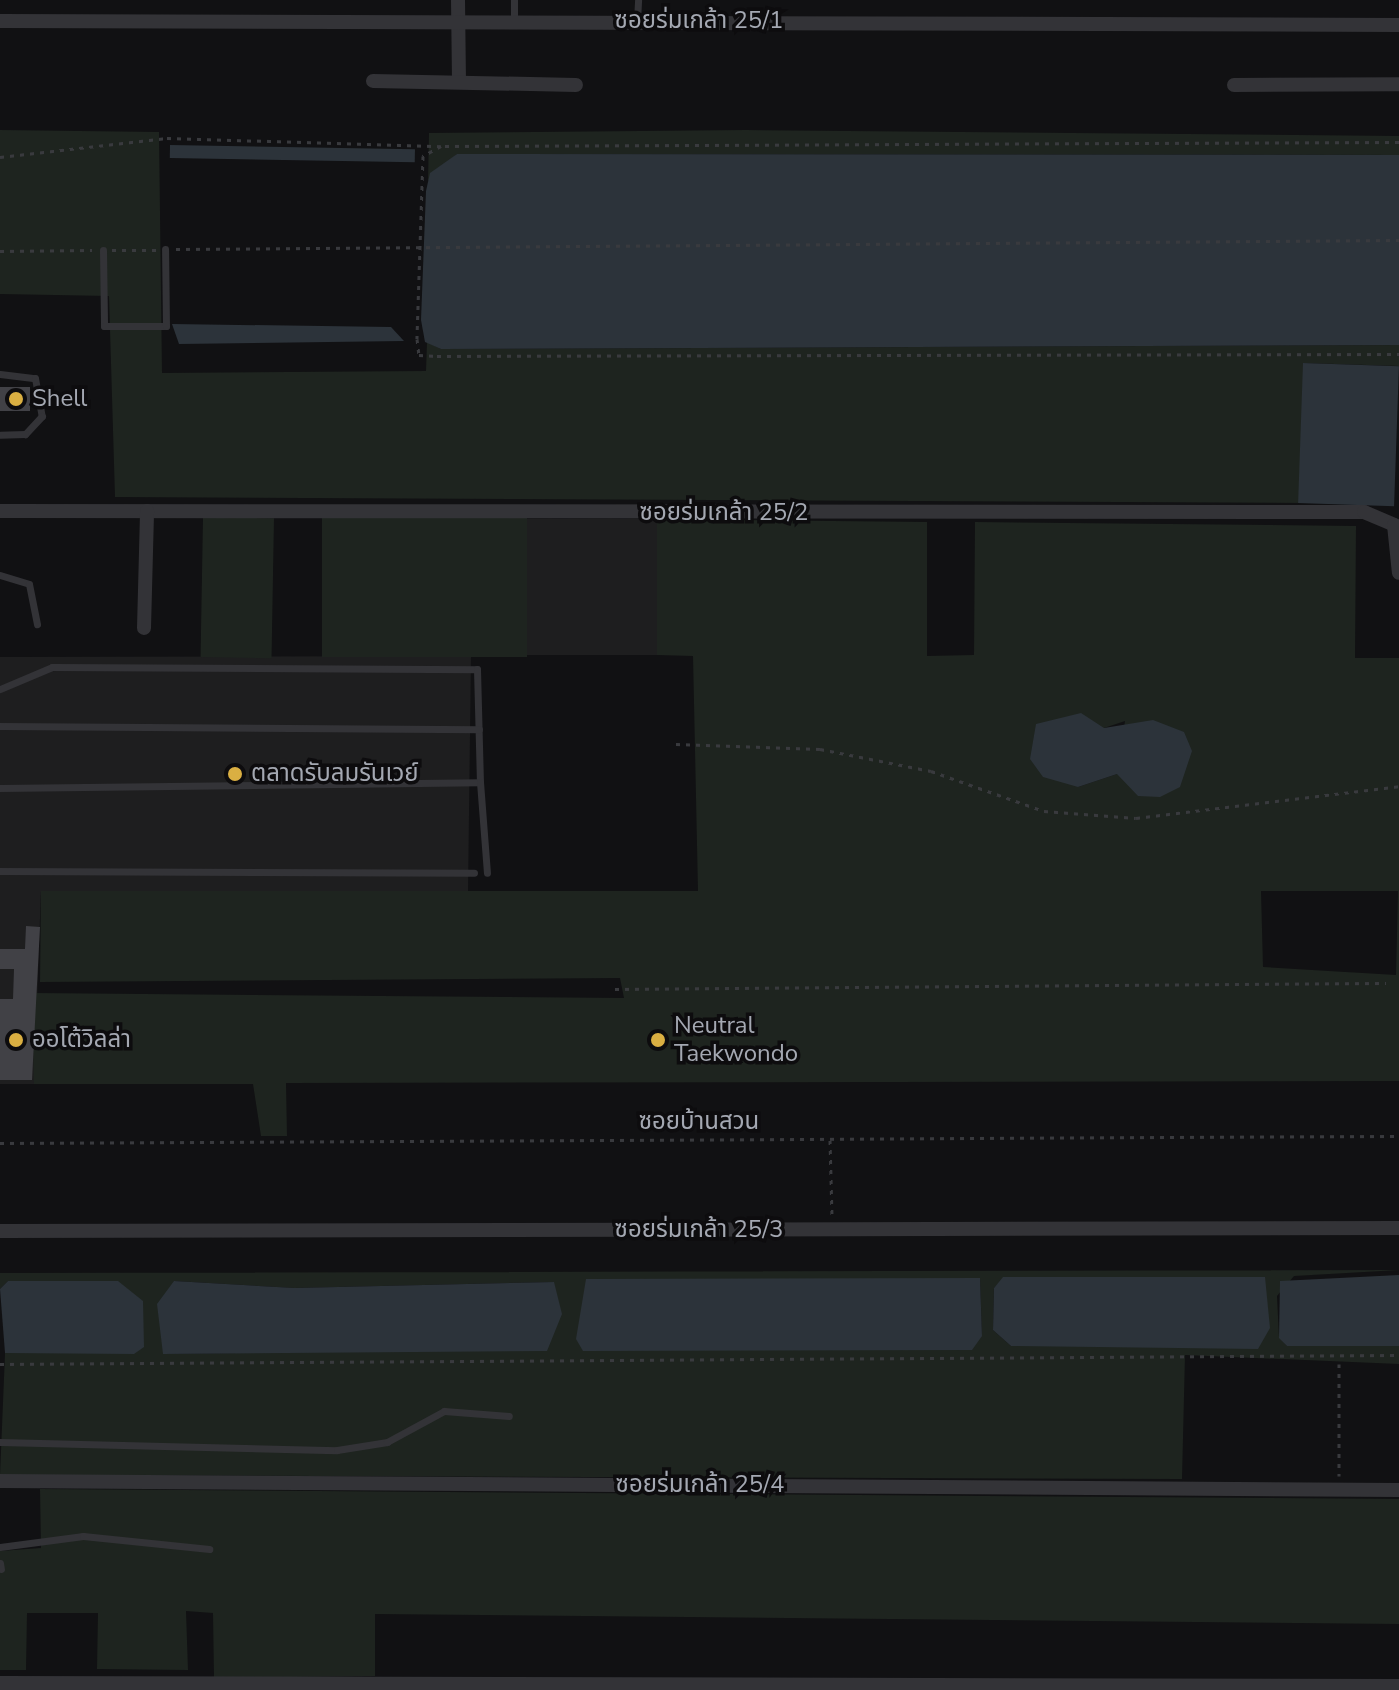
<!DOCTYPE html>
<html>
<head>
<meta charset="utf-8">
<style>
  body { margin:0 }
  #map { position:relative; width:1399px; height:1690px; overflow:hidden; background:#111113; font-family:"Nunito Sans","Noto Sans Thai",sans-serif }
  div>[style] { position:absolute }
  .built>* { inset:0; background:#1e1e1f; transform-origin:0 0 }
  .green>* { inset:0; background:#1e241f; transform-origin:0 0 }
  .water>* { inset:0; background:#2c333a; transform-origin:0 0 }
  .building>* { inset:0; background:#414146; transform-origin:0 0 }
  .path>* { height:3px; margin-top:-1.5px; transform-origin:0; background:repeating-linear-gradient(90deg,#393a3e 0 4px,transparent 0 10px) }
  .service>* { height:7px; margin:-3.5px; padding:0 3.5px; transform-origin:3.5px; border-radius:3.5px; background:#333337 }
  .minor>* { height:14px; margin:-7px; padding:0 7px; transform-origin:7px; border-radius:7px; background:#333337 }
  .dots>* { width:22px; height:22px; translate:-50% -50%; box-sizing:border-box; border:4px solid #0d0c0e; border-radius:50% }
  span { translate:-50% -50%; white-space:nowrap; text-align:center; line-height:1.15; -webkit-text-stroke:7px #0d0c0e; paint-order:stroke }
  .street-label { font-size:24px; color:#a4a8b2 }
  .poi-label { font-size:24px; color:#a4a8b2 }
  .left { translate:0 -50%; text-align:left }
</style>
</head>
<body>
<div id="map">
  <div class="built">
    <div style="left:527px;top:519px;width:130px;height:136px"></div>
    <div style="clip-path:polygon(471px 656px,468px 893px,41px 891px,34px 1084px,0 1084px,0 657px)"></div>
  </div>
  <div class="green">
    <div style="clip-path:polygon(0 130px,159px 132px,162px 373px,426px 371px,427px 342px,441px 349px,1399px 345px,1399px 366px,1303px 363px,1304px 503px,115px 497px,109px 296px,0 294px)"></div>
    <div style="clip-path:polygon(746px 130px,1399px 136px,1399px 155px,457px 154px,428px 181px,429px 133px)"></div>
    <div style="left:203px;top:517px;width:71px;height:140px;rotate:1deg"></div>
    <div style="left:322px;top:518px;width:205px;height:139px"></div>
    <div style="clip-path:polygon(evenodd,657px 519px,927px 522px,927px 656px,974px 655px,975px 522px,1356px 526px,1355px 658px,1399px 658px,1399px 1081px,286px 1083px,287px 1136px,261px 1136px,253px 1084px,34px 1084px,32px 993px,624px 998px,620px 978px,40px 982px,41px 891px,698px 891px,693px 656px,657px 655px,657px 519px,1125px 721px,1117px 774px,1078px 787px,1104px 728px,1125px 721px,657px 519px,1398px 891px,1396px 975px,1263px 967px,1261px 891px,1398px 891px)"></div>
    <div style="clip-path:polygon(evenodd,1399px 1270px,1294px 1276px,1277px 1296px,1279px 1337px,1287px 1346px,1399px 1346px,1399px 1364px,1185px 1355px,1182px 1479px,0 1475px,8px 1281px,0 1289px,0 1273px,1399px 1270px,1004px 1277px,1264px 1277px,1011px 1346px,993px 1330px,994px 1288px,1004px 1277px,1399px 1270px,586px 1279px,980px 1279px,982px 1336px,586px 1279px,1399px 1270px,174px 1281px,295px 1288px,554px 1282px,369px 1351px,164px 1354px,174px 1281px)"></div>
    <div style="clip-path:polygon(40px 1489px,1399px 1499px,1399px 1624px,375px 1614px,375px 1676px,214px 1678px,213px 1613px,186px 1611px,188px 1670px,97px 1669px,98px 1613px,27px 1613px,26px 1670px,0 1670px,0 1551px,41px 1548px)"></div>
  </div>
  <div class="water">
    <div style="left:170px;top:145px;width:245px;height:13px;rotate:1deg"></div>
    <div style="clip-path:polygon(457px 154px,1399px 155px,1399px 345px,441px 349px,425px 342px,421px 320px,426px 191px,430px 173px)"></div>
    <div style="clip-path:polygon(172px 324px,391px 327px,404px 341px,179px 344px)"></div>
    <div style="left:1303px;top:363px;width:96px;height:140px;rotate:2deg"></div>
    <div style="clip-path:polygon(1081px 713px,1104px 728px,1153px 720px,1184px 732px,1192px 751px,1180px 787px,1160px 797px,1138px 796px,1117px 774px,1078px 787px,1043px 777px,1030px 759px,1036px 724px)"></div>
    <div style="clip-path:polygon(1399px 1275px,1399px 1346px,1287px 1346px,1279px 1338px,1280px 1281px)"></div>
    <div style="clip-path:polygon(1003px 1277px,1265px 1277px,1270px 1328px,1258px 1349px,1011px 1346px,993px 1330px,994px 1288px)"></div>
    <div style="clip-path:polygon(980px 1278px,982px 1336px,972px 1350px,583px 1351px,576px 1339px,586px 1279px)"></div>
    <div style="clip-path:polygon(8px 1281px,118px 1281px,143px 1301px,144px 1347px,134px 1354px,5px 1353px,0 1289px)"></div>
    <div style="clip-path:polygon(174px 1281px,295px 1288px,554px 1282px,562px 1314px,547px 1351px,163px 1354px,157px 1304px)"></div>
  </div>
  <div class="building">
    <div style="left:0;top:387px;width:30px;height:24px"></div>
    <div style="clip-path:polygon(26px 926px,40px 927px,32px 1080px,0 1080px,0 999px,13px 999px,14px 969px,0 969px,0 949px,25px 949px)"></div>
  </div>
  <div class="path">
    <div style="left:1399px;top:142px;width:958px;rotate:179.76deg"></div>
    <div style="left:441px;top:146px;width:21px;rotate:151deg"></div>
    <div style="left:423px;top:156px;width:183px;rotate:91.9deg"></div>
    <div style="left:417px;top:339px;width:16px;rotate:83deg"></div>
    <div style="left:419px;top:355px;width:18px;rotate:3deg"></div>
    <div style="left:437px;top:356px;width:962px;rotate:-0.12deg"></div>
    <div style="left:0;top:157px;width:168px;rotate:-6.5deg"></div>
    <div style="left:167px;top:138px;width:274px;rotate:1.7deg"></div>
    <div style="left:176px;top:249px;width:1223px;rotate:-0.42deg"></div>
    <div style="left:112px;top:250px;width:44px"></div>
    <div style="left:0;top:251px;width:92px;rotate:-0.6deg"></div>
    <div style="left:676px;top:744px;width:144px;rotate:2deg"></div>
    <div style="left:820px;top:749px;width:113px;rotate:11.2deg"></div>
    <div style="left:931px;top:771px;width:120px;rotate:19.5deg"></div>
    <div style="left:1044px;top:811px;width:92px;rotate:4.4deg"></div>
    <div style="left:1136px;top:818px;width:265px;rotate:-6.9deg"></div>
    <div style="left:615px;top:989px;width:771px;rotate:-0.45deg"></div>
    <div style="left:830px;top:1140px;width:76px;rotate:88.5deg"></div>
    <div style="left:0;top:1143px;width:1399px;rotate:-0.29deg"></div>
    <div style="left:0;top:1364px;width:1399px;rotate:-0.37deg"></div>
    <div style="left:1339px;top:1364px;width:112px;rotate:90deg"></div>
  </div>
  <div class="service">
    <div style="left:514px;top:0;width:21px;rotate:90deg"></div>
    <div style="left:637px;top:21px;width:21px;rotate:-87deg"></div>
    <div style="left:103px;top:250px;width:76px;rotate:89.2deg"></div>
    <div style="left:104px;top:326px;width:62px"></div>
    <div style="left:166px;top:326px;width:77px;rotate:-90.7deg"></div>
    <div style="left:0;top:374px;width:35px;rotate:7deg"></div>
    <div style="left:35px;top:378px;width:39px;rotate:80deg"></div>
    <div style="left:42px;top:416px;width:25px;rotate:133deg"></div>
    <div style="left:25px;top:434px;width:25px;rotate:178deg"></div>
    <div style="left:0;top:575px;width:30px;rotate:17deg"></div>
    <div style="left:29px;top:584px;width:41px;rotate:78.7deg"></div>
    <div style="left:0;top:689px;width:56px;rotate:-22.9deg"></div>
    <div style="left:52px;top:667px;width:425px;rotate:0.3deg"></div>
    <div style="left:477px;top:669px;width:113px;rotate:88.5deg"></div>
    <div style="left:0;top:726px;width:479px;rotate:0.4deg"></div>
    <div style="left:0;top:788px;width:480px;rotate:-0.7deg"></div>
    <div style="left:480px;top:782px;width:91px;rotate:85.6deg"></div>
    <div style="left:0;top:871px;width:474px;rotate:0.2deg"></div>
    <div style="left:0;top:1442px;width:337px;rotate:1.4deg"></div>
    <div style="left:337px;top:1450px;width:51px;rotate:-9.1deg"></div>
    <div style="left:387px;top:1442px;width:65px;rotate:-28.5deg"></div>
    <div style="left:444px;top:1411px;width:65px;rotate:4.4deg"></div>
    <div style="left:0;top:1547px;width:84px;rotate:-7.5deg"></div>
    <div style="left:83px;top:1536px;width:127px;rotate:5.9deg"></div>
    <div style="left:0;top:1563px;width:6px;rotate:81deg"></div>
  </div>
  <div class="minor">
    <div style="left:458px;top:0;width:81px;rotate:89.3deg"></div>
    <div style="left:0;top:21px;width:1399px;rotate:0.16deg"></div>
    <div style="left:373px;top:81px;width:203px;rotate:1.1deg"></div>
    <div style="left:1234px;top:85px;width:165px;rotate:-0.3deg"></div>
    <div style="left:0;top:511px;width:1364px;rotate:0.04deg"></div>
    <div style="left:1364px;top:512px;width:33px;rotate:23deg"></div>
    <div style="left:1394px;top:525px;width:48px;rotate:84.1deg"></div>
    <div style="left:144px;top:628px;width:117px;rotate:-88.5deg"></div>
    <div style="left:0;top:1231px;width:1399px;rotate:-0.12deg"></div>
    <div style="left:0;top:1481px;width:1399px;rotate:0.37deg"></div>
    <div style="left:0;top:1683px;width:1399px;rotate:0.12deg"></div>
  </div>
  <div class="dots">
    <div style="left:16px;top:399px;background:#daaf42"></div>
    <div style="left:235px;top:774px;background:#daaf42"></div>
    <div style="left:16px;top:1040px;background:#daaf42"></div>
    <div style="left:658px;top:1040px;background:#daaf42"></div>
  </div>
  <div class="street-label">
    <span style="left:699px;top:21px">ซอยร่มเกล้า 25/1</span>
    <span style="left:724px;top:513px">ซอยร่มเกล้า 25/2</span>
    <span style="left:699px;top:1122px">ซอยบ้านสวน</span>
    <span style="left:699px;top:1230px">ซอยร่มเกล้า 25/3</span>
    <span style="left:700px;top:1485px">ซอยร่มเกล้า 25/4</span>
  </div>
  <div class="poi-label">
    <span class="left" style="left:32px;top:399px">Shell</span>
    <span class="left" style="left:251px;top:774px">ตลาดรับลมรันเวย์</span>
    <span class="left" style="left:674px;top:1040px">Neutral<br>Taekwondo</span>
    <span class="left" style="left:32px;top:1040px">ออโต้วิลล่า</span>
  </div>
</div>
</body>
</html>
